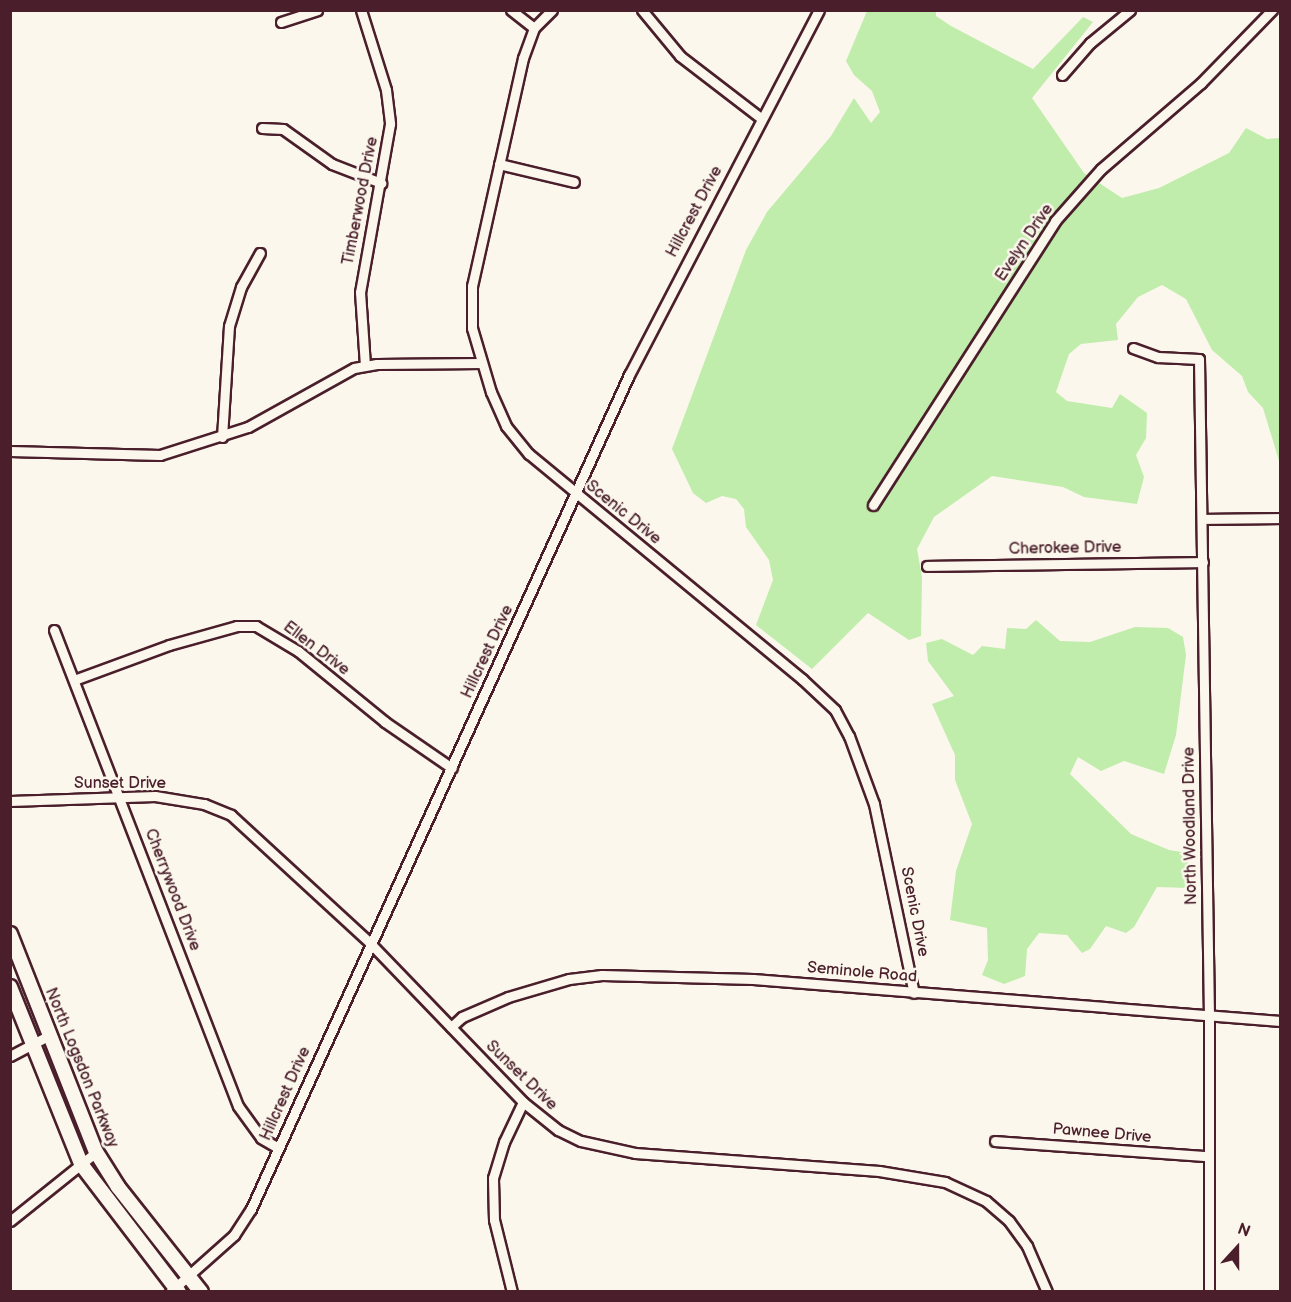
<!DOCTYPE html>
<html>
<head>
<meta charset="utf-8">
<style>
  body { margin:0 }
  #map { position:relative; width:1291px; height:1302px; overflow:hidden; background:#fbf7ec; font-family:"Balsamiq Sans",sans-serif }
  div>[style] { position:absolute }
  .green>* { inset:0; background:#c0edab }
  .roads { filter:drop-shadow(2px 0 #4a1f2b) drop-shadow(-2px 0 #4a1f2b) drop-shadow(0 2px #4a1f2b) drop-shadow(0 -2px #4a1f2b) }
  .street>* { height:9px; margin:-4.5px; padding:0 4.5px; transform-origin:4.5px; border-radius:4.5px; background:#fbf7ec }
  .secondary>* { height:14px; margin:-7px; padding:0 7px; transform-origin:7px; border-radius:7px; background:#fbf7ec }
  span { translate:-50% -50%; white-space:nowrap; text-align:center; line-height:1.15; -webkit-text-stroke:5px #fbf7ec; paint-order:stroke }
  .street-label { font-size:16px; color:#4a1f2b }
  .frame { position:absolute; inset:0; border:12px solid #4a1f2b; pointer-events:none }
  .north { position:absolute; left:1207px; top:1218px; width:60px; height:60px; -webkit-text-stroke:4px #fbf7ec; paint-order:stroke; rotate:21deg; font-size:16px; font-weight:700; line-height:24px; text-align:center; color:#4a1f2b }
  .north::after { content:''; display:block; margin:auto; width:21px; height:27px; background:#4a1f2b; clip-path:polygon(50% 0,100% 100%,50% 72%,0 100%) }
</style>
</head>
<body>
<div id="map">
  <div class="green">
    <div style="clip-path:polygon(867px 11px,936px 11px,936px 16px,951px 26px,1033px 69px,1083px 17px,1093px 22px,1032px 98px,1084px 173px,1122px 198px,1159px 188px,1229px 153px,1246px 128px,1267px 139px,1280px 138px,1280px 464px,1263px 408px,1248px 392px,1242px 376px,1212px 350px,1186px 299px,1162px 285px,1138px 297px,1116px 324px,1118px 340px,1081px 344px,1069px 354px,1056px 392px,1067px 401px,1112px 408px,1120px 394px,1147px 413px,1146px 438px,1136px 455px,1144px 477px,1137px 504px,1084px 497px,1063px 487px,992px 476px,934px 517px,917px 549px,922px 577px,921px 636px,909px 640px,868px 613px,812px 669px,756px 625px,773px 580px,769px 560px,746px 527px,744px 509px,736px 499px,722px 496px,706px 503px,693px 493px,672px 449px,746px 250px,767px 212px,831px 136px,854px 98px,871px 123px,880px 112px,872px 91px,854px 75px,846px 61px)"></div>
    <div style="clip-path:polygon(1036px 620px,1060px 641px,1090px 642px,1135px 627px,1168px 628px,1183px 637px,1186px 655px,1176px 735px,1164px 774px,1124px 761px,1101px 771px,1078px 757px,1070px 774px,1131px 834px,1169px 850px,1188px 853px,1188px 888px,1157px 887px,1134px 927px,1126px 933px,1106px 926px,1090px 949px,1082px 953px,1067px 935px,1039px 933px,1027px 949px,1025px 976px,1004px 984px,982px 975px,988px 960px,987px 928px,950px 920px,956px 871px,972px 824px,955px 780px,955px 755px,932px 704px,954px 696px,928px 661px,926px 643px,942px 639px,973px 655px,982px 646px,1005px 649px,1007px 628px,1026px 629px)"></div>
  </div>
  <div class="roads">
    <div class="street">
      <div style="left:361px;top:10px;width:84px;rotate:72.6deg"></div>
      <div style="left:386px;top:90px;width:34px;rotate:83deg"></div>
      <div style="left:390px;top:124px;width:171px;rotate:100.1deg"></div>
      <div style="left:360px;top:292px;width:73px;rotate:86.1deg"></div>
      <div style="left:511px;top:10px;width:29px;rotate:38deg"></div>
      <div style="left:552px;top:10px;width:25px;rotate:135deg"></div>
      <div style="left:534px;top:28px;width:32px;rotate:110deg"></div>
      <div style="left:523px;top:58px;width:234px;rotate:102.6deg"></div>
      <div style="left:472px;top:286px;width:42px;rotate:90deg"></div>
      <div style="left:472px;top:328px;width:67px;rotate:73.5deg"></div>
      <div style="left:491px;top:392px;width:37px;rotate:66deg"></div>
      <div style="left:506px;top:426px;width:36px;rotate:51deg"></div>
      <div style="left:529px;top:454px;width:354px;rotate:39.5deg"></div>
      <div style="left:802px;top:679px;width:45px;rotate:43.2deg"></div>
      <div style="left:835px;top:710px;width:30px;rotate:62deg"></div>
      <div style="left:849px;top:736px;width:72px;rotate:69.8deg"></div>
      <div style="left:874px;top:804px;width:193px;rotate:78.1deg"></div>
      <div style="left:642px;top:10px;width:60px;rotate:50.4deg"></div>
      <div style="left:680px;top:56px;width:103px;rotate:37.5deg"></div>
      <div style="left:281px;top:22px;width:38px;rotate:-18deg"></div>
      <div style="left:1062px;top:75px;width:43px;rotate:-48.8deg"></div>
      <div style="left:1090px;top:43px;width:52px;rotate:-39.5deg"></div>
      <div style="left:262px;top:128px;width:21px;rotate:3deg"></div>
      <div style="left:283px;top:129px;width:60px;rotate:35.5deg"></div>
      <div style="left:332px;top:164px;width:53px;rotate:21.2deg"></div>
      <div style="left:499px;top:164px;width:77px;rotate:13.5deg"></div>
      <div style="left:1133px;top:348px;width:27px;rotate:20deg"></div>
      <div style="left:1158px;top:357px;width:41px;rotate:2.8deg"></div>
      <div style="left:1199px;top:359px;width:656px;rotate:89.13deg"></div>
      <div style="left:1209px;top:1015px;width:277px;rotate:90deg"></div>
      <div style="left:222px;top:437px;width:111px;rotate:-86.4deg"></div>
      <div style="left:229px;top:326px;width:41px;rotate:-72.9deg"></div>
      <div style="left:241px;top:287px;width:39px;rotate:-61deg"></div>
      <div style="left:10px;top:451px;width:150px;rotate:1.5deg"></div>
      <div style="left:160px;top:455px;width:92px;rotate:-17.7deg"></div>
      <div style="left:248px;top:427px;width:121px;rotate:-29.1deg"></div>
      <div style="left:354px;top:368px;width:23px;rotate:-10deg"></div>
      <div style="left:377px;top:364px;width:105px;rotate:-0.5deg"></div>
      <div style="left:873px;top:505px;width:337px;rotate:-57.3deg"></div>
      <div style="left:1055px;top:221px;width:69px;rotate:-48.5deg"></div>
      <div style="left:1101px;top:169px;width:132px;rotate:-40.7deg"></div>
      <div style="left:1201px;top:83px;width:102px;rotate:-45.8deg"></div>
      <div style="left:1202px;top:519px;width:78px;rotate:-0.7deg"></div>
      <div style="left:927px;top:566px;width:276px;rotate:-0.8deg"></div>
      <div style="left:54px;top:630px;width:510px;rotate:68.87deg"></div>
      <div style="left:238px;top:1106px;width:39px;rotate:54deg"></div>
      <div style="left:261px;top:1138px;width:20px;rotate:30deg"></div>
      <div style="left:74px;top:680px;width:101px;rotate:-20.2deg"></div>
      <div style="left:169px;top:645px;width:71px;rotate:-15.6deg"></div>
      <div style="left:237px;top:626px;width:19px"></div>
      <div style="left:256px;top:626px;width:49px;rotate:30.8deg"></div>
      <div style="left:298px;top:651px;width:112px;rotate:39.2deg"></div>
      <div style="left:385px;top:722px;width:81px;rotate:34.5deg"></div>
      <div style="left:10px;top:801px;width:145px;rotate:-2deg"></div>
      <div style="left:155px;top:796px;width:50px;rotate:9.3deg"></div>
      <div style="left:204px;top:804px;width:29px;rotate:22deg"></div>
      <div style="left:231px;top:815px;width:189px;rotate:42.6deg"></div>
      <div style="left:370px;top:943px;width:221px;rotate:46.1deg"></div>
      <div style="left:523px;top:1102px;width:45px;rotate:38.7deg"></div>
      <div style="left:558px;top:1130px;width:25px;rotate:26deg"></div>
      <div style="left:581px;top:1141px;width:55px;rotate:12.5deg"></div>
      <div style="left:635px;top:1153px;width:245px;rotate:4.2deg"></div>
      <div style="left:879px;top:1171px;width:67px;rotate:9.5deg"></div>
      <div style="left:945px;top:1182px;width:45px;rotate:24.9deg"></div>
      <div style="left:986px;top:1201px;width:30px;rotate:41deg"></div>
      <div style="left:1009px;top:1221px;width:31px;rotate:54deg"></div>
      <div style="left:1027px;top:1246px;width:50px;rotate:66.5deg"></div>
      <div style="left:451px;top:1027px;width:15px;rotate:-42deg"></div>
      <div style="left:462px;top:1017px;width:50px;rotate:-23.5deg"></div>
      <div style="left:508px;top:997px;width:64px;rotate:-16.4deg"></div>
      <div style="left:569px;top:979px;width:33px;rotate:-7deg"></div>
      <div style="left:602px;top:975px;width:151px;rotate:1.5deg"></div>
      <div style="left:753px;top:979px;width:529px;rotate:4.56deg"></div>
      <div style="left:10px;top:1056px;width:45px;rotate:-27.7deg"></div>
      <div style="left:995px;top:1141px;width:212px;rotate:4.1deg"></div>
      <div style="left:10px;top:1221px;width:110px;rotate:-38.7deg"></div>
      <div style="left:170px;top:1292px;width:86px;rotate:-41.7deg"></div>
      <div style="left:234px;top:1235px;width:31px;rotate:-57deg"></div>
      <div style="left:251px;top:1209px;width:916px;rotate:-65.62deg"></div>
      <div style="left:629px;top:375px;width:411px;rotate:-62.5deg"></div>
      <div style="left:512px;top:1292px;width:74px;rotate:-104deg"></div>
      <div style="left:494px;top:1220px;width:42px;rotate:-91.4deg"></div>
      <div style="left:493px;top:1178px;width:38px;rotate:-73deg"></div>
      <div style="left:504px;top:1142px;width:44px;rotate:-64.6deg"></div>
    </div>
    <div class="secondary">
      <div style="left:10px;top:934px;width:234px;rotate:68.5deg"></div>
      <div style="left:96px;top:1152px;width:41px;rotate:57.8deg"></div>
      <div style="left:118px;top:1187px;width:134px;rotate:51.7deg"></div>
      <div style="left:10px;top:987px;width:191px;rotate:68.1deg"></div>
      <div style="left:81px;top:1164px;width:161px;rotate:52.6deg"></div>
    </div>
  </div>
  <div class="street-label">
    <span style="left:361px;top:201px;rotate:-79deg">Timberwood Drive</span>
    <span style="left:695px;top:212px;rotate:-62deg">Hillcrest Drive</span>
    <span style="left:1025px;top:243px;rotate:-56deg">Evelyn Drive</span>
    <span style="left:623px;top:513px;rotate:39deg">Scenic Drive</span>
    <span style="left:1065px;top:549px;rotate:-1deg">Cherokee Drive</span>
    <span style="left:316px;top:649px;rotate:37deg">Ellen Drive</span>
    <span style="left:488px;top:652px;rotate:-65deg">Hillcrest Drive</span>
    <span style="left:120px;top:784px">Sunset Drive</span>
    <span style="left:1191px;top:826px;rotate:-91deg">North Woodland Drive</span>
    <span style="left:172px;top:890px;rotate:69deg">Cherrywood Drive</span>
    <span style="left:914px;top:912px;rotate:79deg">Scenic Drive</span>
    <span style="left:862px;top:973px;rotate:5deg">Seminole Road</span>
    <span style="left:81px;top:1068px;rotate:68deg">North Logsdon Parkway</span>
    <span style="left:521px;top:1076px;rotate:44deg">Sunset Drive</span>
    <span style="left:286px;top:1094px;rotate:-66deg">Hillcrest Drive</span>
    <span style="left:1102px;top:1134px;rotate:5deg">Pawnee Drive</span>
  </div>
  <div class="frame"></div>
  <div class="north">N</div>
</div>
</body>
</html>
